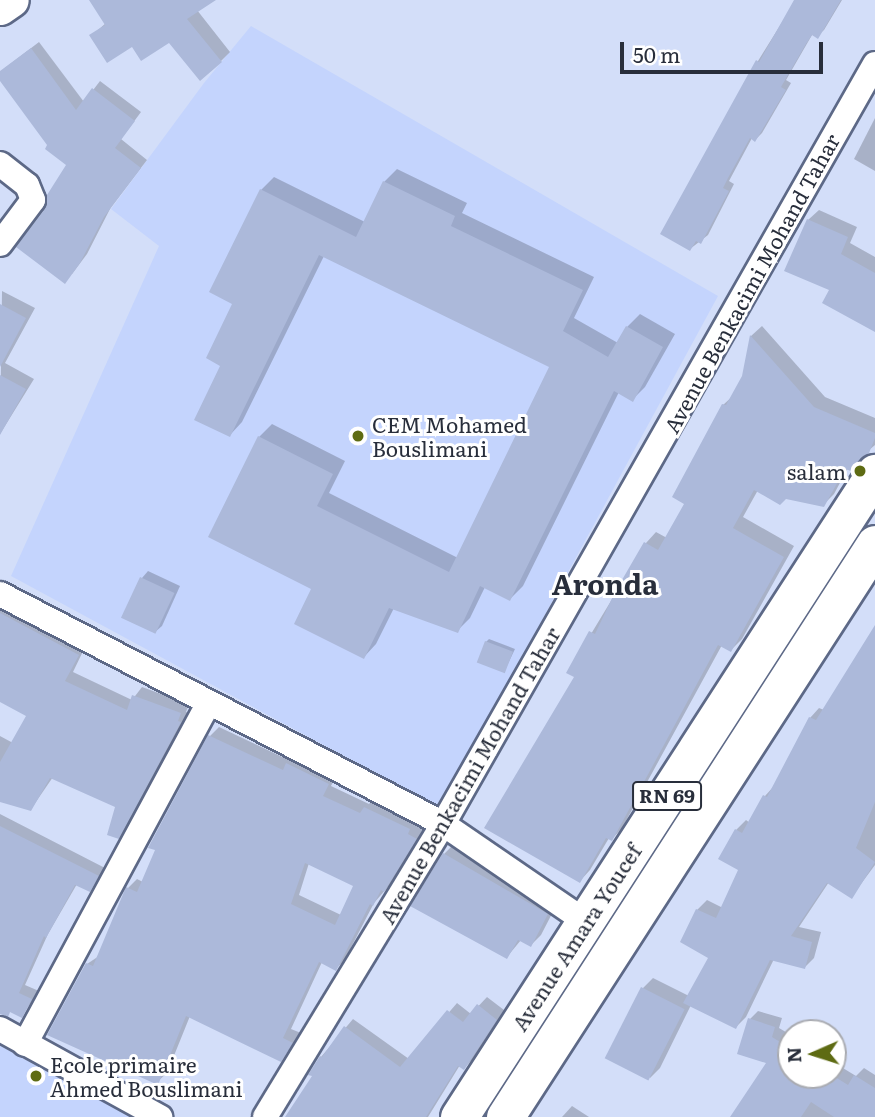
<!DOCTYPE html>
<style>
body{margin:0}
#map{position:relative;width:875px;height:1117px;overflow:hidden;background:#d3def9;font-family:Literata,serif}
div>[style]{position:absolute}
.built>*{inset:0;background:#c4d4fd}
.shadow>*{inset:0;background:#0003}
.building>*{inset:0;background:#acb9da;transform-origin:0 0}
.roads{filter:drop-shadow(2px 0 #5d6987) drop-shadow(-2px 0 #5d6987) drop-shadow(0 2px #5d6987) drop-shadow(0 -2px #5d6987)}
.street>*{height:24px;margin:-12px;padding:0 12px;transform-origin:12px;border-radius:12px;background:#fff}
.secondary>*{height:33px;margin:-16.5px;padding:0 16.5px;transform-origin:16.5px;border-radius:16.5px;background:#fff}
.primary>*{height:37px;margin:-18.5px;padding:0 18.5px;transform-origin:18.5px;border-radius:18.5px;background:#fff}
.dots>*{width:19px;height:19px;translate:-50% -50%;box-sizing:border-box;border:4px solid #fff;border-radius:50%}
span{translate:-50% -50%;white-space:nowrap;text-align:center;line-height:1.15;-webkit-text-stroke:6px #fff;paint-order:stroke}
.shield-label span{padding:2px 5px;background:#fff;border:2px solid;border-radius:5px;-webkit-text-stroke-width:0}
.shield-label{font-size:19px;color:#282e3b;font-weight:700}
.street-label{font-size:21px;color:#282e3b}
.poi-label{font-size:21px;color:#282e3b}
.left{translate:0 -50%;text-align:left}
.right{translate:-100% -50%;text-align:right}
.district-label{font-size:28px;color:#282e3b;font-weight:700}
.north{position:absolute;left:777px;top:1019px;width:70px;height:70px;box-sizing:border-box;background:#fff;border:2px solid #a9abb1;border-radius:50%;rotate:267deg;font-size:19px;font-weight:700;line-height:28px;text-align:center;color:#282e3b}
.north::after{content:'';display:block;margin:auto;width:24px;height:32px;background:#5e6b13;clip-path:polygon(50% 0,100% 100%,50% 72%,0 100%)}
.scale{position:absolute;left:620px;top:42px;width:203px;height:32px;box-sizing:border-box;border:4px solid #282e3b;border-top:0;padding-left:9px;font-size:21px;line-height:24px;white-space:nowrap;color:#282e3b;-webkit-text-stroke:5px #fff;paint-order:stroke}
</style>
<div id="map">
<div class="built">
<div style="clip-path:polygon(251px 26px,718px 296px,440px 808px,11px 576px,159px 246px,111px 209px,204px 83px)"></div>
<div style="clip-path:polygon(0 1036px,143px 1117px,0 1117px)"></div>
</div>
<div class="shadow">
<div style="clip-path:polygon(100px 0,211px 0,197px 10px,230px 52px,221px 61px,169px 40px,133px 44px,91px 36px,106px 23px)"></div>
<div style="clip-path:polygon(796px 0,842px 0,824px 30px,817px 36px,812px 35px,786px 80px,791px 83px,762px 133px,755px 140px,752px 138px,729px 181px,734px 184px,708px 235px,690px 249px,758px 61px)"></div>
<div style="clip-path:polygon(39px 42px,84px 102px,100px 81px,141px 112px,121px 139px,147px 160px,111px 207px,87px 254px,72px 274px,47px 210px,69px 164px,49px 145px,0 78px,5px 68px)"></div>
<div style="clip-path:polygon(875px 118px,875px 171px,854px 159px)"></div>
<div style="clip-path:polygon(397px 169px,467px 203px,462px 213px,594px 277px,574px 318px,618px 343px,627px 327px,640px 314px,675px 334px,645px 387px,633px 399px,619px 392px,523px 586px,510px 599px,485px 587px,470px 618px,457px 631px,394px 608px,376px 644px,364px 657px,313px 588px,259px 437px,272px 424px,345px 461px,329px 493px,458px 558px,552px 366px,324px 256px,242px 422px,230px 435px,222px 365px,261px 190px,274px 177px,365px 222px,384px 182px)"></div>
<div style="clip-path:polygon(819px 210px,857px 227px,850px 243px,875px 257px,875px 330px,831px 289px,808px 220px)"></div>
<div style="clip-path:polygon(2px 291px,35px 308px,5px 363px,34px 379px,0 434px)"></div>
<div style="clip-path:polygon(762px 326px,825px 397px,875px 418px,875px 445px,848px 468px,834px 494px,823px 505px,758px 490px,743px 517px,794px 546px,742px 639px,731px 650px,722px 645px,622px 828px,612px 839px,609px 838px,590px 870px,580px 881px,577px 677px,568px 672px,646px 543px,656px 532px,667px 538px,686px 503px,723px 405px,734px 395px,744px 376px,751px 336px)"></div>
<div style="clip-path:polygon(148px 571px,180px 586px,162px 626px,155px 632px,123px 617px,142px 578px)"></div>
<div style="clip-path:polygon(0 605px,86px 645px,73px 672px,132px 700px,142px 687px,189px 704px,186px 712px,189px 713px,127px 828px,118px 837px,117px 806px,53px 777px,31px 809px,0 800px,0 736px,13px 743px,28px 715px,0 700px)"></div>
<div style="clip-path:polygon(875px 628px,875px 865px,852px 896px,829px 882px,799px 927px,821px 932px,814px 958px,805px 967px,774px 959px,746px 1017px,736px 1027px,691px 1005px,660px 1068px,650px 1078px,643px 988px,653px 978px,689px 996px,711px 958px,697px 910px,707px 900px,723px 908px,740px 869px,736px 830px,746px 820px,750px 823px,765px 796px,774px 786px,810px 718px,819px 708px,824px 710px)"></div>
<div style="clip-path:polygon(489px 639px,515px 649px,504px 672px,486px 642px)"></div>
<div style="clip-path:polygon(evenodd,219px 727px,291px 761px,297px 755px,337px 774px,331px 786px,369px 804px,374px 798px,418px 819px,416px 824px,424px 829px,393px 881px,374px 903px,345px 959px,336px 969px,322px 962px,291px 1029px,301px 1033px,281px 1060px,190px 1016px,167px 1073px,157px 1082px,87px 964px,99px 956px,128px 888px,137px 879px,143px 882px,210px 736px,219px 727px,309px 863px,355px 885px,341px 915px,299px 895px,309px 863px)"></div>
<div style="clip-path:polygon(0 814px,105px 868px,89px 890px,77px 884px,48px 934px,25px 985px,39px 991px,22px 1015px,0 1006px)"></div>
<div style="clip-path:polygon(454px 844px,557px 904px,541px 935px,531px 945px,521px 940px,507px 957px,444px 854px)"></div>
<div style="clip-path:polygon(487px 997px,504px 1010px,472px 1060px,464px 1068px,460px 1065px,428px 1117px,287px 1117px,314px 1075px,321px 1057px,353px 1019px,409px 1059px,457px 1003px,471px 1014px)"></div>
<div style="clip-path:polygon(758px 1011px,782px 1018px,779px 1028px,791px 1035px,791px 1075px,833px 1075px,833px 1062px,856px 1076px,864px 1068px,875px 1075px,875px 1117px,733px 1117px,769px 1062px,750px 1019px)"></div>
<div style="clip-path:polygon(572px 1106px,589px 1117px,562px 1117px)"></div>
</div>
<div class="building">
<div style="clip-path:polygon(89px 0,216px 0,187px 19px,222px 62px,200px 81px,169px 43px,141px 61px,132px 47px,107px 63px,89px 35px,105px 25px)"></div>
<div style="clip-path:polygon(794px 0,841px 0,818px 39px,812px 35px,806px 44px,781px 87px,786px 90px,755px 142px,750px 138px,728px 178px,723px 188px,729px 191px,701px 244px,696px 241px,690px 251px,660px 234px,756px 60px,759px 62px)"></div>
<div style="clip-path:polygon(31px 48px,76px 110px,92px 88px,135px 121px,115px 148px,141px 168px,104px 217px,80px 263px,65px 284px,16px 247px,45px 209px,47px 195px,66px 165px,45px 149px,47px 145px,0 81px,0 71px)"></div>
<div style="clip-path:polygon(383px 181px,455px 216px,451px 226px,583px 290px,563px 331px,608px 357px,626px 326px,663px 347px,633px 402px,614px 391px,510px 601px,480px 586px,458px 633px,389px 608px,364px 659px,294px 624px,311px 589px,208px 537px,258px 436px,333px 474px,317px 506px,449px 572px,549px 367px,319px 255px,230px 437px,194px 420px,220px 366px,206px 358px,232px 304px,209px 292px,260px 189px,356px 237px)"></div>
<div style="clip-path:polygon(807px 219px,848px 237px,841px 254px,875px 273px,875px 332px,822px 303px,829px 290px,784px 271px)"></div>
<div style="clip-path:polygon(0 304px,26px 318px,0 367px)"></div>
<div style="clip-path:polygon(750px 335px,814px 407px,875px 433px,875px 438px,869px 453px,851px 471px,845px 469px,824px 507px,786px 499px,780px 505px,754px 490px,733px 528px,784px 557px,731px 652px,718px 645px,612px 841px,606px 838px,580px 883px,484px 828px,574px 677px,566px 673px,589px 631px,595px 634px,615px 592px,644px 542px,658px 550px,684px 504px,672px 497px,722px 404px,726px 405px,742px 376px)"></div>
<div style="clip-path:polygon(0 375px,26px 389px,0 435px)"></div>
<div style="left:140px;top:577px;width:38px;height:45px;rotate:25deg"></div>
<div style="clip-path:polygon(0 613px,79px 655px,65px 681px,127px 710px,132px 695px,181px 713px,178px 721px,181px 722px,119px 839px,107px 835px,115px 807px,50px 778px,31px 811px,0 802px,0 762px,26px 716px,0 702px)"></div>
<div style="clip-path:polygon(875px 625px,875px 802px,856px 848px,875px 862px,852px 899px,827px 883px,791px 936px,812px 942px,805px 969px,770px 960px,736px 1029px,683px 1003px,708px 958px,680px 942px,696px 909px,716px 918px,738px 870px,718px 859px,735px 829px,742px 833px,763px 795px,767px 797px,809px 717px,816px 720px)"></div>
<div style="left:485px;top:641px;width:30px;height:23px;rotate:21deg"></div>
<div style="clip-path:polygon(evenodd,208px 735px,283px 770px,286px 763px,329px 784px,323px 796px,360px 813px,364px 807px,410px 829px,408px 834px,417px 839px,384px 892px,381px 890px,373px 906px,370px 904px,336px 971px,319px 962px,283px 1038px,293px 1043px,281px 1062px,186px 1016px,158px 1085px,47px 1035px,86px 963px,93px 966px,126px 887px,137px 892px,155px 850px,148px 848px,208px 735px,305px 863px,353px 886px,335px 925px,291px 904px,305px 863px)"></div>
<div style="clip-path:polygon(0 826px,99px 876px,90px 892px,75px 885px,46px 938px,44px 936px,19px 993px,32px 999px,22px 1018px,10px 1012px,8px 1017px,0 1014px)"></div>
<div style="clip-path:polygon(443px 853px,548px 914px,531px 947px,518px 940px,507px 959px,410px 906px)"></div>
<div style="left:641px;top:987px;width:49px;height:80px;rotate:27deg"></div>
<div style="clip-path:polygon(477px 1004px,497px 1020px,464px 1070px,458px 1066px,426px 1117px,285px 1117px,312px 1076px,308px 1075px,320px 1056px,322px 1057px,344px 1026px,400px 1067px,447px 1010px,463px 1022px)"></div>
<div style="clip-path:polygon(748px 1018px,775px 1027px,772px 1037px,780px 1042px,791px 1027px,791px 1075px,832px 1075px,848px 1085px,854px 1075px,875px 1088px,875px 1117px,834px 1117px,811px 1102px,801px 1117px,730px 1117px,766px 1063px,737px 1054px)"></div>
</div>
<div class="roads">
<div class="street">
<div style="left:0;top:164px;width:34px;rotate:38deg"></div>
<div style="left:27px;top:185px;width:16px;rotate:68deg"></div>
<div style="left:33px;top:200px;width:55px;rotate:126.9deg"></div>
<div style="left:0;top:594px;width:499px;rotate:27.4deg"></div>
<div style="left:443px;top:824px;width:173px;rotate:34.4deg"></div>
<div style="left:0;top:1029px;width:183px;rotate:28.8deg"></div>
<div style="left:25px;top:1044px;width:386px;rotate:-61.7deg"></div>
<div style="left:265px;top:1117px;width:343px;rotate:-58.7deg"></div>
<div style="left:443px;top:824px;width:874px;rotate:-60.39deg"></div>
</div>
<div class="secondary">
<div style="left:0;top:8px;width:14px;rotate:-34deg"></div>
</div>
<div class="primary">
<div style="left:459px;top:1117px;width:767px;rotate:-57.14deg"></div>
<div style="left:505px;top:1117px;width:682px;rotate:-57.15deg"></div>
</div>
</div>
<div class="dots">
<div style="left:358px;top:436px;background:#5e6b13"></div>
<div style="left:860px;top:471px;background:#5e6b13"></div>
<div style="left:36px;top:1076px;background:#5e6b13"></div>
</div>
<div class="shield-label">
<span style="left:667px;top:796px">RN 69</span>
</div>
<div class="street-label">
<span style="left:751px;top:283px;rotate:-61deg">Avenue Benkacimi Mohand Tahar</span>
<span style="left:469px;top:775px;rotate:-60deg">Avenue Benkacimi Mohand Tahar</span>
<span style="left:576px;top:937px;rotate:-57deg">Avenue Amara Youcef</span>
</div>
<div class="poi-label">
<span class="left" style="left:372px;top:436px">CEM Mohamed<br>Bouslimani</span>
<span class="right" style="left:846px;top:471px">salam</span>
<span class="left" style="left:50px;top:1076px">Ecole primaire<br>Ahmed Bouslimani</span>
</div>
<div class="district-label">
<span style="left:605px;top:583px">Aronda</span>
</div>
<div class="north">N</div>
<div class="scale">50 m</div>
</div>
